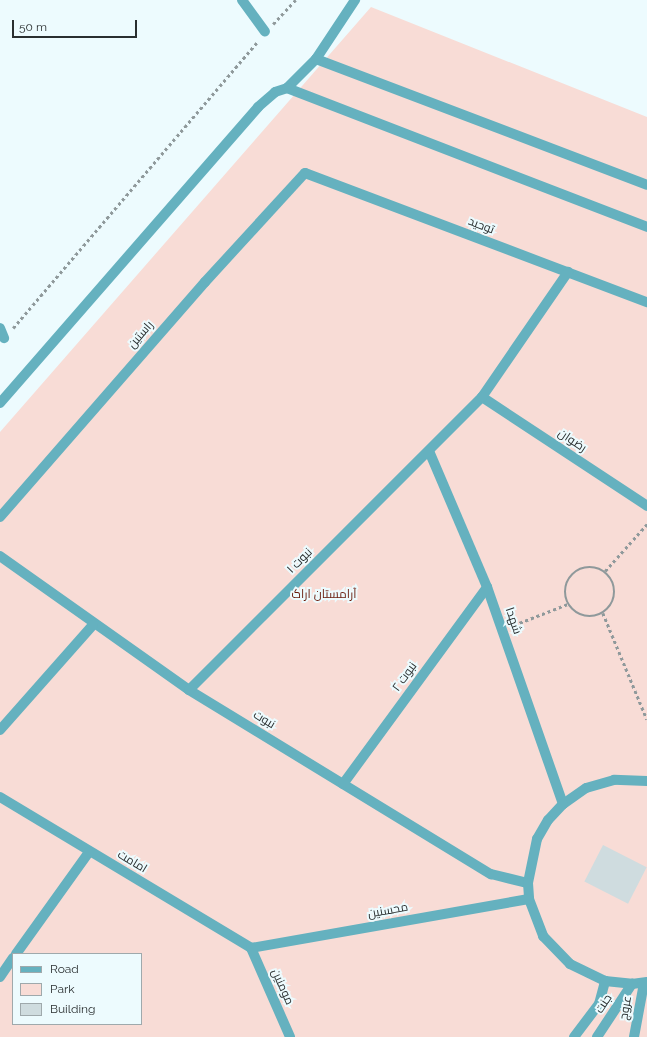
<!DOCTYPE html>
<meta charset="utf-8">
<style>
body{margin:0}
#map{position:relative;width:647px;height:1037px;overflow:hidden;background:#edfbfe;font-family:Raleway,Cairo,sans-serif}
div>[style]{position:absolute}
.green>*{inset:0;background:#f8dcd6}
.building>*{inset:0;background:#cfdcdf;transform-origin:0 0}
.path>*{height:2.5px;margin-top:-1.25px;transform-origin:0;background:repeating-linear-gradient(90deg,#8f999b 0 3px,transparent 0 6px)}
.path>.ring{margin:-1.25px;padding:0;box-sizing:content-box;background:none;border:2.5px solid #8f999b;border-radius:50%}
.minor>*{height:10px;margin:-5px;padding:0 5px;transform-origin:5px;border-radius:5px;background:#65b1bf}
span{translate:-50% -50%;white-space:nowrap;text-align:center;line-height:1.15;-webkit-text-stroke:4px #edfbfe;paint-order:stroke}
.street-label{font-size:12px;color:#2a2f30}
.park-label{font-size:12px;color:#68190a}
.legend{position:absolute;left:12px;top:953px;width:130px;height:72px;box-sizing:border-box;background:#edfbfe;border:1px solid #9fa9ac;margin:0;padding:5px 7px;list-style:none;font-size:12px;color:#2a2f30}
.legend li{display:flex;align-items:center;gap:8px;height:20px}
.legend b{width:20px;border:1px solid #9fa9ac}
.scale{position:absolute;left:12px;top:20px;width:125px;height:18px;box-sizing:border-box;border:2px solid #2a2f30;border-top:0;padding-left:5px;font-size:12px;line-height:14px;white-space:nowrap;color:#2a2f30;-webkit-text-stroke:3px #edfbfe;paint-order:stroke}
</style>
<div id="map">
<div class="green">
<div style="clip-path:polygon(evenodd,371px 7px,647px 117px,647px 1037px,0 1037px,0 432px,371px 7px,13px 954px,141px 954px,141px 1024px,13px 1024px,13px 954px)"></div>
</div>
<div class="building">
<div style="left:603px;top:845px;width:49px;height:41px;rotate:27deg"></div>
</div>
<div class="path">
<div style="left:273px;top:24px;width:33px;rotate:-47deg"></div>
<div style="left:13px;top:328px;width:376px;rotate:-49.5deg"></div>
<div class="ring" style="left:565px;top:567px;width:47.5px;height:47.5px"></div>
<div style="left:605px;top:571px;width:63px;rotate:-48.2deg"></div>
<div style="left:603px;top:613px;width:115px;rotate:67.5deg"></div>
<div style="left:514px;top:625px;width:58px;rotate:-21.3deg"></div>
</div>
<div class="minor">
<div style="left:242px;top:0;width:39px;rotate:54deg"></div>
<div style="left:316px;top:59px;width:354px;rotate:20.8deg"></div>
<div style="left:287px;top:88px;width:41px;rotate:-45deg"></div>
<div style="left:316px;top:59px;width:71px;rotate:-56.5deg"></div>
<div style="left:0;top:328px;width:11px;rotate:68deg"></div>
<div style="left:482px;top:397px;width:198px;rotate:33.4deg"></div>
<div style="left:0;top:403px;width:393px;rotate:-48.9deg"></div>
<div style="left:258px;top:107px;width:23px;rotate:-41deg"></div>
<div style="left:275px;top:92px;width:13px;rotate:-18deg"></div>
<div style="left:287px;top:88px;width:386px;rotate:21.1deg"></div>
<div style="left:429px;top:451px;width:148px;rotate:66.9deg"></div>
<div style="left:487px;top:587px;width:230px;rotate:70.7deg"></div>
<div style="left:0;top:517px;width:312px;rotate:-48.9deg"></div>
<div style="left:205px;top:282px;width:148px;rotate:-47.5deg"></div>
<div style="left:305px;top:173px;width:366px;rotate:20.7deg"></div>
<div style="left:0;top:556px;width:232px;rotate:35.3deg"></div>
<div style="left:189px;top:690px;width:354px;rotate:31.4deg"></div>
<div style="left:491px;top:874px;width:38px;rotate:14deg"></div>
<div style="left:189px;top:690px;width:414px;rotate:-45deg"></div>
<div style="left:482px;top:397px;width:152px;rotate:-55.5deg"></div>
<div style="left:0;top:730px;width:140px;rotate:-48.5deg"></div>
<div style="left:647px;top:781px;width:33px;rotate:-178deg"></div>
<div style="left:614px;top:780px;width:29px;rotate:164deg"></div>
<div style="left:586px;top:788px;width:28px;rotate:145deg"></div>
<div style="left:563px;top:804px;width:22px;rotate:133deg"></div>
<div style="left:548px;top:820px;width:22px;rotate:120deg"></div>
<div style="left:537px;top:839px;width:45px;rotate:101.6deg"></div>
<div style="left:528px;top:883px;width:16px;rotate:86deg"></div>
<div style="left:529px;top:899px;width:40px;rotate:69deg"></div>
<div style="left:543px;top:936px;width:39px;rotate:46deg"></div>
<div style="left:570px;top:964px;width:39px;rotate:26deg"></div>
<div style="left:605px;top:981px;width:27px;rotate:6deg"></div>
<div style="left:632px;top:984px;width:15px;rotate:-8deg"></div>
<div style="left:343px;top:784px;width:244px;rotate:-53.8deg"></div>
<div style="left:0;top:797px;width:293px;rotate:31deg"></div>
<div style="left:251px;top:948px;width:282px;rotate:-10deg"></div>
<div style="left:251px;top:948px;width:97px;rotate:66.3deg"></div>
<div style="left:16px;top:954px;width:125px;rotate:-54.4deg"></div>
<div style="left:0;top:977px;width:23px;rotate:-56deg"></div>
<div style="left:574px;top:1037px;width:41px;rotate:-52.9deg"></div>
<div style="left:599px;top:1004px;width:24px;rotate:-75deg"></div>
<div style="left:597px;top:1037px;width:64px;rotate:-56.6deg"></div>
<div style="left:634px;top:1037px;width:55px;rotate:-79.5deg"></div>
</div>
<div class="street-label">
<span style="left:481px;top:226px;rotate:21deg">توحید</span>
<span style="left:141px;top:335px;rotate:-49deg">راستین</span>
<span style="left:572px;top:441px;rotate:34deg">رضوان</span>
<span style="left:300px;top:561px;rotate:-45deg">نبوت ۱</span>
<span style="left:513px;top:621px;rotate:71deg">شهدا</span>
<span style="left:405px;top:677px;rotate:-54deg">نبوت ۲</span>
<span style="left:264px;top:720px;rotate:31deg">نبوت</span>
<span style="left:132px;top:862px;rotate:31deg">امامت</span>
<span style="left:388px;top:911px;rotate:-10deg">محسنین</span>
<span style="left:282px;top:987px;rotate:66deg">مومنین</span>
<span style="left:604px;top:1004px;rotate:-57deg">جنت</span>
<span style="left:626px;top:1008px;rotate:-80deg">عروج</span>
</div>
<div class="park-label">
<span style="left:324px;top:595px">آرامستان اراک</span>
</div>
<ul class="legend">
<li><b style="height:5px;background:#65b1bf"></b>Road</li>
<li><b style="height:11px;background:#f8dcd6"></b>Park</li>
<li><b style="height:11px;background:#cfdcdf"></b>Building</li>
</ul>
<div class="scale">50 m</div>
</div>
